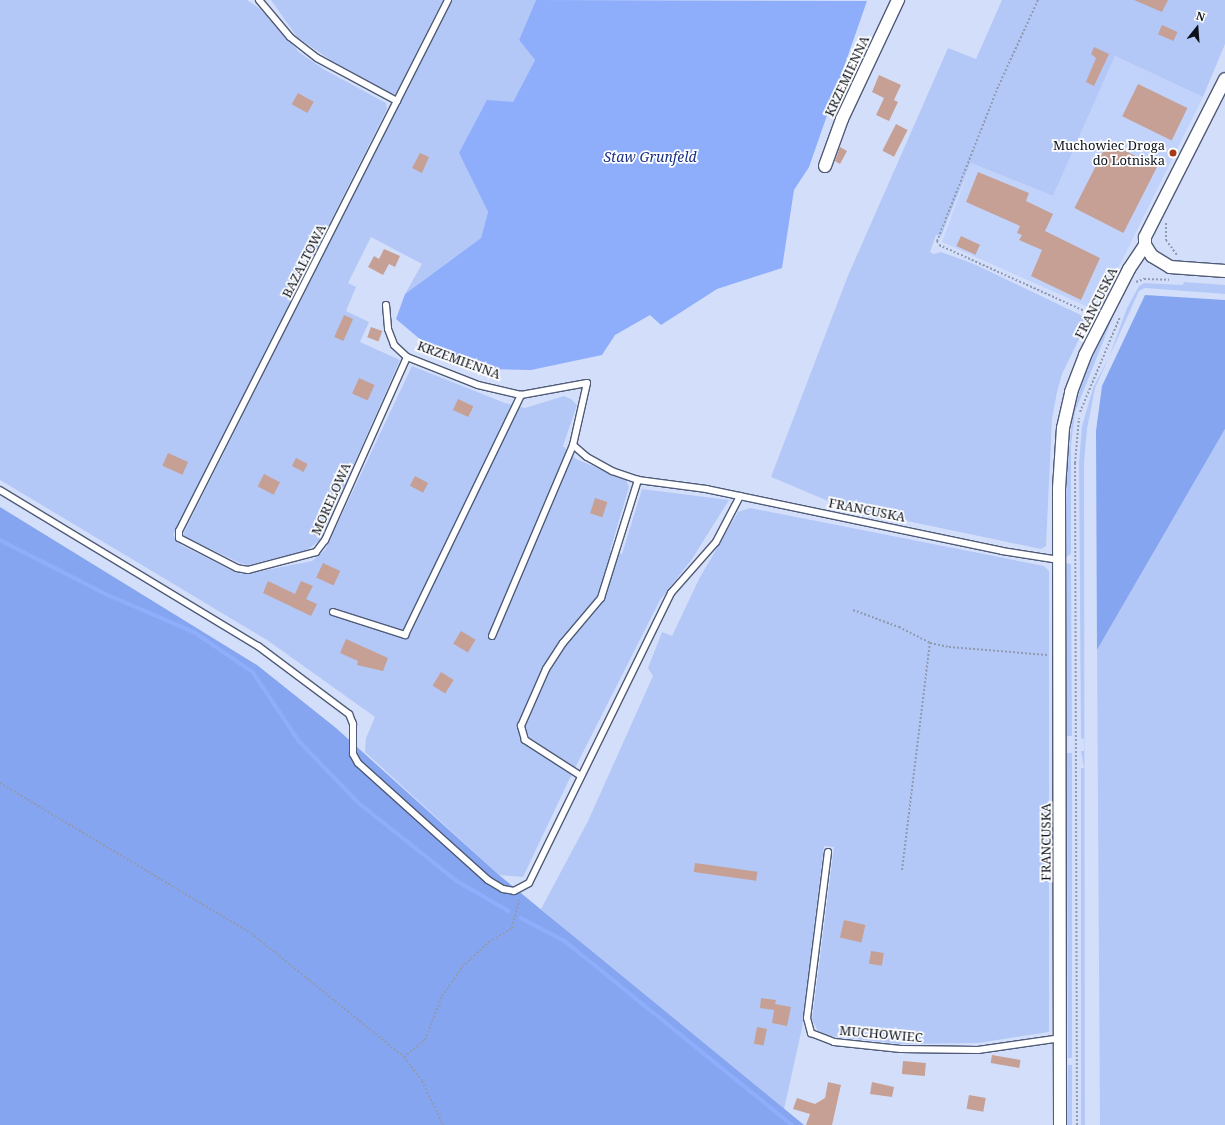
<!DOCTYPE html>
<style>
body{margin:0}
#map{position:relative;width:1225px;height:1125px;overflow:hidden;background:#d3dffa;font-family:"Noto Serif",serif}
div>[style]{position:absolute}
.built>*{inset:0;background:#c2d3fb}
.green>*{inset:0;background:#b4c8f7}
.forest>*{inset:0;background:#86a5f1}
.water>*{inset:0;background:#8eadfb}
.stream>*{height:3.5px;margin:-1.75px;padding:0 1.75px;transform-origin:1.75px;border-radius:1.75px;background:#8eadfb}
.building>*{inset:0;background:#c6a094;transform-origin:0 0}
.path>*{height:2px;margin-top:-1px;transform-origin:0;background:repeating-linear-gradient(90deg,#909ab0 0 2px,transparent 0 4px)}
.roads{filter:drop-shadow(1px 0 #4f5b77) drop-shadow(-1px 0 #4f5b77) drop-shadow(0 1px #4f5b77) drop-shadow(0 -1px #4f5b77)}
.lane>*{height:6px;margin:-3px;padding:0 3px;transform-origin:3px;border-radius:3px;background:#fff}
.street>*{height:12px;margin:-6px;padding:0 6px;transform-origin:6px;border-radius:6px;background:#fff}
.dots>*{width:11px;height:11px;translate:-50% -50%;box-sizing:border-box;border:2px solid #fff;border-radius:50%}
span{translate:-50% -50%;white-space:nowrap;text-align:center;line-height:1.15;-webkit-text-stroke:3.5px #fff;paint-order:stroke}
.street-label{font-size:13px;color:#0c111c}
.poi-label{font-size:13px;color:#0c111c}
.right{translate:-100% -50%;text-align:right}
.water-label{font-size:14px;color:#182f85;font-style:italic}
.north{position:absolute;left:1177px;top:8px;width:40px;height:40px;-webkit-text-stroke:3px #fff;paint-order:stroke;rotate:17deg;font-size:11px;font-weight:700;line-height:16px;text-align:center;color:#0c111c}
.north::after{content:'';display:block;margin:auto;width:14px;height:18px;background:#0c111c;clip-path:polygon(50% 0,100% 100%,50% 72%,0 100%)}
</style>
<div id="map">
<div class="built">
<div style="clip-path:polygon(1115px 56px,1203px 97px,1097px 311px,942px 242px,971px 163px,1053px 196px)"></div>
</div>
<div class="green">
<div style="clip-path:polygon(0 0,247px 0,259px 8px,300px 53px,325px 70px,386px 103px,387px 109px,173px 535px,181px 545px,237px 573px,247px 574px,312px 561px,325px 550px,412px 366px,505px 403px,525px 408px,564px 396px,571px 399px,577px 405px,563px 446px,576px 459px,626px 480px,629px 487px,610px 551px,622px 554px,642px 489px,729px 500px,692px 559px,660px 600px,569px 780px,523px 877px,499px 875px,365px 752px,366px 738px,375px 717px,267px 640px,0 480px)"></div>
<div style="clip-path:polygon(271px 0,443px 0,395px 95px,332px 61px,297px 37px)"></div>
<div style="clip-path:polygon(452px 0,536px 0,519px 40px,535px 60px,513px 102px,459px 153px,488px 212px,481px 238px,405px 294px,422px 264px,371px 237px,348px 283px,356px 287px,346px 311px,369px 322px,360px 342px,400px 360px,321px 539px,306px 551px,248px 565px,242px 564px,185px 537px,183px 534px)"></div>
<div style="clip-path:polygon(1002px 0,1225px 0,1225px 44px,1203px 97px,1115px 56px,1053px 196px,971px 163px,941px 236px,936px 235px,930px 252px,934px 254px,941px 252px,974px 264px,1089px 319px,1062px 374px,1057px 392px,1052px 419px,1046px 546px,1041px 549px,845px 508px,771px 477px,847px 278px,948px 48px,976px 59px)"></div>
<div style="clip-path:polygon(1184px 282px,1225px 285px,1225px 294px,1145px 288px,1139px 291px,1095px 388px,1087px 429px,1084px 463px,1085px 1125px,1081px 1125px,1081px 768px,1084px 768px,1081px 751px,1084px 751px,1084px 739px,1081px 738px,1079px 463px,1082px 426px,1093px 388px,1109px 357px,1127px 308px,1139px 286px,1144px 283px,1183px 285px)"></div>
<div style="clip-path:polygon(1116px 309px,1075px 412px,1071px 445px,1071px 554px,1066px 557px,1066px 474px,1073px 412px,1086px 370px)"></div>
<div style="clip-path:polygon(1225px 429px,1225px 1125px,1100px 1125px,1097px 650px)"></div>
<div style="clip-path:polygon(750px 508px,1044px 566px,1049px 571px,1049px 1032px,978px 1043px,900px 1044px,830px 1036px,818px 1031px,812px 1020px,834px 847px,824px 846px,802px 1028px,784px 1109px,720px 1060px,541px 909px,588px 821px,653px 676px,648px 668px,662px 632px,672px 636px,699px 579px,738px 512px)"></div>
<div style="clip-path:polygon(1066px 563px,1071px 564px,1072px 736px,1066px 736px)"></div>
<div style="clip-path:polygon(1067px 753px,1072px 753px,1072px 1058px,1068px 1058px)"></div>
<div style="clip-path:polygon(1068px 1065px,1072px 1065px,1072px 1125px,1067px 1125px)"></div>
</div>
<div class="forest">
<div style="clip-path:polygon(1145px 295px,1225px 300px,1225px 429px,1097px 650px,1096px 431px,1102px 386px)"></div>
<div style="clip-path:polygon(0 507px,257px 665px,336px 728px,499px 875px,804px 1125px,0 1125px)"></div>
</div>
<div class="water">
<div style="clip-path:polygon(536px 0,867px 1px,809px 167px,794px 190px,782px 268px,717px 289px,661px 325px,650px 315px,615px 335px,602px 355px,531px 370px,485px 369px,434px 351px,396px 319px,405px 294px,481px 238px,488px 212px,459px 153px,487px 100px,513px 102px,535px 60px,519px 40px)"></div>
</div>
<div class="stream">
<div style="left:0;top:540px;width:121px;rotate:27deg"></div>
<div style="left:108px;top:595px;width:94px;rotate:23.3deg"></div>
<div style="left:194px;top:632px;width:71px;rotate:34.1deg"></div>
<div style="left:253px;top:672px;width:83px;rotate:56.3deg"></div>
<div style="left:299px;top:741px;width:86px;rotate:45.9deg"></div>
<div style="left:359px;top:803px;width:125px;rotate:38.5deg"></div>
<div style="left:457px;top:881px;width:60px;rotate:30deg"></div>
<div style="left:521px;top:918px;width:50px;rotate:27.6deg"></div>
<div style="left:565px;top:941px;width:292px;rotate:39deg"></div>
</div>
<div class="building">
<div style="clip-path:polygon(1134px 0,1168px 0,1162px 12px)"></div>
<div style="left:1162px;top:25px;width:17px;height:10px;rotate:24deg"></div>
<div style="clip-path:polygon(1094px 47px,1109px 54px,1094px 86px,1086px 82px,1096px 58px,1091px 54px)"></div>
<div style="clip-path:polygon(879px 75px,901px 85px,894px 100px,898px 102px,889px 121px,876px 115px,884px 98px,872px 92px)"></div>
<div style="left:1138px;top:84px;width:55px;height:36px;rotate:26deg"></div>
<div style="left:298px;top:93px;width:18px;height:13px;rotate:29deg"></div>
<div style="left:896px;top:124px;width:13px;height:30px;rotate:27deg"></div>
<div style="left:1108px;top:142px;width:55px;height:74px;rotate:27deg"></div>
<div style="clip-path:polygon(840px 147px,847px 151px,840px 164px,835px 161px)"></div>
<div style="clip-path:polygon(420px 153px,429px 157px,422px 173px,412px 168px)"></div>
<div style="clip-path:polygon(978px 172px,1029px 193px,1026px 201px,1053px 214px,1045px 231px,1100px 258px,1081px 300px,1031px 276px,1042px 250px,1019px 240px,1022px 235px,1017px 233px,1020px 226px,966px 202px)"></div>
<div style="left:961px;top:236px;width:21px;height:11px;rotate:25deg"></div>
<div style="clip-path:polygon(384px 249px,400px 256px,395px 267px,389px 264px,383px 275px,368px 267px,374px 256px,379px 259px)"></div>
<div style="left:344px;top:315px;width:10px;height:24px;rotate:24deg"></div>
<div style="left:371px;top:327px;width:12px;height:11px;rotate:20deg"></div>
<div style="left:359px;top:378px;width:17px;height:17px;rotate:24deg"></div>
<div style="left:458px;top:399px;width:17px;height:12px;rotate:25deg"></div>
<div style="left:168px;top:453px;width:22px;height:14px;rotate:24deg"></div>
<div style="left:296px;top:458px;width:13px;height:9px;rotate:27deg"></div>
<div style="left:264px;top:474px;width:18px;height:14px;rotate:27deg"></div>
<div style="left:415px;top:476px;width:15px;height:11px;rotate:28deg"></div>
<div style="left:595px;top:498px;width:13px;height:16px;rotate:18deg"></div>
<div style="left:323px;top:563px;width:19px;height:16px;rotate:25deg"></div>
<div style="clip-path:polygon(268px 581px,295px 594px,301px 581px,313px 586px,306px 599px,317px 604px,311px 616px,263px 593px)"></div>
<div style="left:461px;top:631px;width:17px;height:15px;rotate:31deg"></div>
<div style="clip-path:polygon(346px 639px,388px 658px,383px 671px,357px 665px,358px 661px,340px 653px)"></div>
<div style="left:441px;top:672px;width:15px;height:16px;rotate:32deg"></div>
<div style="left:695px;top:863px;width:63px;height:9px;rotate:8deg"></div>
<div style="left:844px;top:920px;width:22px;height:18px;rotate:13deg"></div>
<div style="left:871px;top:951px;width:13px;height:13px;rotate:9deg"></div>
<div style="clip-path:polygon(761px 998px,776px 1000px,775px 1004px,791px 1007px,787px 1026px,772px 1023px,774px 1010px,760px 1008px)"></div>
<div style="left:757px;top:1027px;width:10px;height:17px;rotate:11deg"></div>
<div style="left:992px;top:1055px;width:29px;height:8px;rotate:10deg"></div>
<div style="left:903px;top:1061px;width:23px;height:13px;rotate:5deg"></div>
<div style="clip-path:polygon(828px 1082px,841px 1085px,832px 1125px,806px 1125px,810px 1114px,793px 1109px,797px 1098px,815px 1104px,825px 1098px)"></div>
<div style="clip-path:polygon(872px 1082px,894px 1087px,892px 1097px,870px 1094px)"></div>
<div style="left:969px;top:1095px;width:17px;height:14px;rotate:10deg"></div>
</div>
<div class="path">
<div style="left:1038px;top:0;width:96px;rotate:114.7deg"></div>
<div style="left:998px;top:87px;width:166px;rotate:111.6deg"></div>
<div style="left:937px;top:241px;width:4px;rotate:63deg"></div>
<div style="left:939px;top:245px;width:169px;rotate:24.4deg"></div>
<div style="left:1166px;top:223px;width:17px;rotate:90deg"></div>
<div style="left:1166px;top:240px;width:19px;rotate:54deg"></div>
<div style="left:1136px;top:282px;width:9px;rotate:-21deg"></div>
<div style="left:1144px;top:279px;width:25px;rotate:2deg"></div>
<div style="left:1080px;top:412px;width:103px;rotate:-67.2deg"></div>
<div style="left:853px;top:610px;width:49px;rotate:20.3deg"></div>
<div style="left:899px;top:627px;width:35px;rotate:27deg"></div>
<div style="left:930px;top:643px;width:19px;rotate:12deg"></div>
<div style="left:949px;top:647px;width:99px;rotate:4.6deg"></div>
<div style="left:0;top:783px;width:292px;rotate:30.9deg"></div>
<div style="left:251px;top:933px;width:197px;rotate:39deg"></div>
<div style="left:404px;top:1057px;width:30px;rotate:53deg"></div>
<div style="left:422px;top:1081px;width:49px;rotate:64.5deg"></div>
<div style="left:902px;top:870px;width:229px;rotate:-83deg"></div>
<div style="left:404px;top:1057px;width:27px;rotate:-39deg"></div>
<div style="left:425px;top:1040px;width:47px;rotate:-68.9deg"></div>
<div style="left:442px;top:996px;width:35px;rotate:-55deg"></div>
<div style="left:462px;top:967px;width:37px;rotate:-43deg"></div>
<div style="left:489px;top:942px;width:27px;rotate:-31deg"></div>
<div style="left:512px;top:928px;width:29px;rotate:-76deg"></div>
<div style="left:1077px;top:1125px;width:662px;rotate:-90.17deg"></div>
<div style="left:1075px;top:463px;width:45px;rotate:-84.9deg"></div>
</div>
<div class="roads">
<div class="lane">
<div style="left:259px;top:0;width:48px;rotate:50deg"></div>
<div style="left:290px;top:37px;width:34px;rotate:38deg"></div>
<div style="left:317px;top:58px;width:91px;rotate:28.3deg"></div>
<div style="left:386px;top:305px;width:24px;rotate:85deg"></div>
<div style="left:388px;top:329px;width:17px;rotate:69deg"></div>
<div style="left:394px;top:345px;width:18px;rotate:43deg"></div>
<div style="left:407px;top:357px;width:76px;rotate:21.5deg"></div>
<div style="left:478px;top:385px;width:44px;rotate:13.1deg"></div>
<div style="left:521px;top:395px;width:67px;rotate:-10.3deg"></div>
<div style="left:587px;top:383px;width:64px;rotate:102.7deg"></div>
<div style="left:573px;top:445px;width:18px;rotate:41deg"></div>
<div style="left:587px;top:457px;width:29px;rotate:29deg"></div>
<div style="left:612px;top:471px;width:28px;rotate:19deg"></div>
<div style="left:638px;top:480px;width:69px;rotate:7.5deg"></div>
<div style="left:706px;top:489px;width:302px;rotate:11.8deg"></div>
<div style="left:1002px;top:551px;width:58px;rotate:9deg"></div>
<div style="left:407px;top:357px;width:201px;rotate:114.1deg"></div>
<div style="left:325px;top:540px;width:15px;rotate:127deg"></div>
<div style="left:316px;top:552px;width:70px;rotate:165.2deg"></div>
<div style="left:248px;top:570px;width:11px;rotate:-170deg"></div>
<div style="left:237px;top:568px;width:65px;rotate:-152.7deg"></div>
<div style="left:179px;top:538px;width:7px;rotate:-90deg"></div>
<div style="left:179px;top:531px;width:595px;rotate:-63.13deg"></div>
<div style="left:0;top:490px;width:301px;rotate:31.2deg"></div>
<div style="left:258px;top:646px;width:114px;rotate:36.8deg"></div>
<div style="left:349px;top:714px;width:11px;rotate:68deg"></div>
<div style="left:353px;top:724px;width:30px;rotate:90deg"></div>
<div style="left:353px;top:754px;width:10px;rotate:61deg"></div>
<div style="left:358px;top:763px;width:175px;rotate:42deg"></div>
<div style="left:488px;top:880px;width:17px;rotate:31deg"></div>
<div style="left:503px;top:889px;width:11px;rotate:10deg"></div>
<div style="left:514px;top:891px;width:17px;rotate:-28deg"></div>
<div style="left:529px;top:883px;width:323px;rotate:-63.9deg"></div>
<div style="left:671px;top:593px;width:68px;rotate:-48.6deg"></div>
<div style="left:716px;top:542px;width:52px;rotate:-62.4deg"></div>
<div style="left:333px;top:612px;width:76px;rotate:17.7deg"></div>
<div style="left:405px;top:635px;width:267px;rotate:-64.2deg"></div>
<div style="left:492px;top:636px;width:207px;rotate:-67deg"></div>
<div style="left:581px;top:776px;width:67px;rotate:-147.3deg"></div>
<div style="left:525px;top:740px;width:15px;rotate:-106deg"></div>
<div style="left:521px;top:726px;width:62px;rotate:-66.3deg"></div>
<div style="left:546px;top:669px;width:31px;rotate:-57deg"></div>
<div style="left:563px;top:643px;width:59px;rotate:-49.8deg"></div>
<div style="left:601px;top:598px;width:124px;rotate:-72.6deg"></div>
<div style="left:828px;top:852px;width:167px;rotate:97.2deg"></div>
<div style="left:807px;top:1018px;width:16px;rotate:75deg"></div>
<div style="left:811px;top:1033px;width:25px;rotate:21deg"></div>
<div style="left:834px;top:1042px;width:67px;rotate:6deg"></div>
<div style="left:901px;top:1049px;width:77px;rotate:0.7deg"></div>
<div style="left:978px;top:1050px;width:84px;rotate:-8.2deg"></div>
</div>
<div class="street">
<div style="left:825px;top:166px;width:50px;rotate:-70.1deg"></div>
<div style="left:842px;top:119px;width:132px;rotate:-64.8deg"></div>
<div style="left:1145px;top:245px;width:13px;rotate:58deg"></div>
<div style="left:1152px;top:256px;width:21px;rotate:31deg"></div>
<div style="left:1170px;top:267px;width:55px;rotate:4.2deg"></div>
<div style="left:1060px;top:1125px;width:637px;rotate:-90.09deg"></div>
<div style="left:1059px;top:488px;width:60px;rotate:-86.2deg"></div>
<div style="left:1063px;top:428px;width:37px;rotate:-77deg"></div>
<div style="left:1071px;top:392px;width:40px;rotate:-69deg"></div>
<div style="left:1085px;top:355px;width:97px;rotate:-62.9deg"></div>
<div style="left:1129px;top:269px;width:29px;rotate:-56deg"></div>
<div style="left:1145px;top:245px;width:8px;rotate:-90deg"></div>
<div style="left:1145px;top:237px;width:177px;rotate:-63.1deg"></div>
</div>
</div>
<div class="dots">
<div style="left:1173px;top:153px;background:#a23b16"></div>
</div>
<div class="street-label">
<span style="left:847px;top:76px;rotate:-65deg">KRZEMIENNA</span>
<span style="left:304px;top:261px;rotate:-63deg">BAZALTOWA</span>
<span style="left:1096px;top:303px;rotate:-63deg">FRANCUSKA</span>
<span style="left:459px;top:360px;rotate:20deg">KRZEMIENNA</span>
<span style="left:331px;top:499px;rotate:-66deg">MORELOWA</span>
<span style="left:867px;top:510px;rotate:11deg">FRANCUSKA</span>
<span style="left:1046px;top:842px;rotate:-90deg">FRANCUSKA</span>
<span style="left:881px;top:1034px;rotate:5deg">MUCHOWIEC</span>
</div>
<div class="poi-label">
<span class="right" style="left:1165px;top:153px">Muchowiec Droga<br>do Lotniska</span>
</div>
<div class="water-label">
<span style="left:650px;top:157px">Staw Grunfeld</span>
</div>
<div class="north">N</div>
</div>
